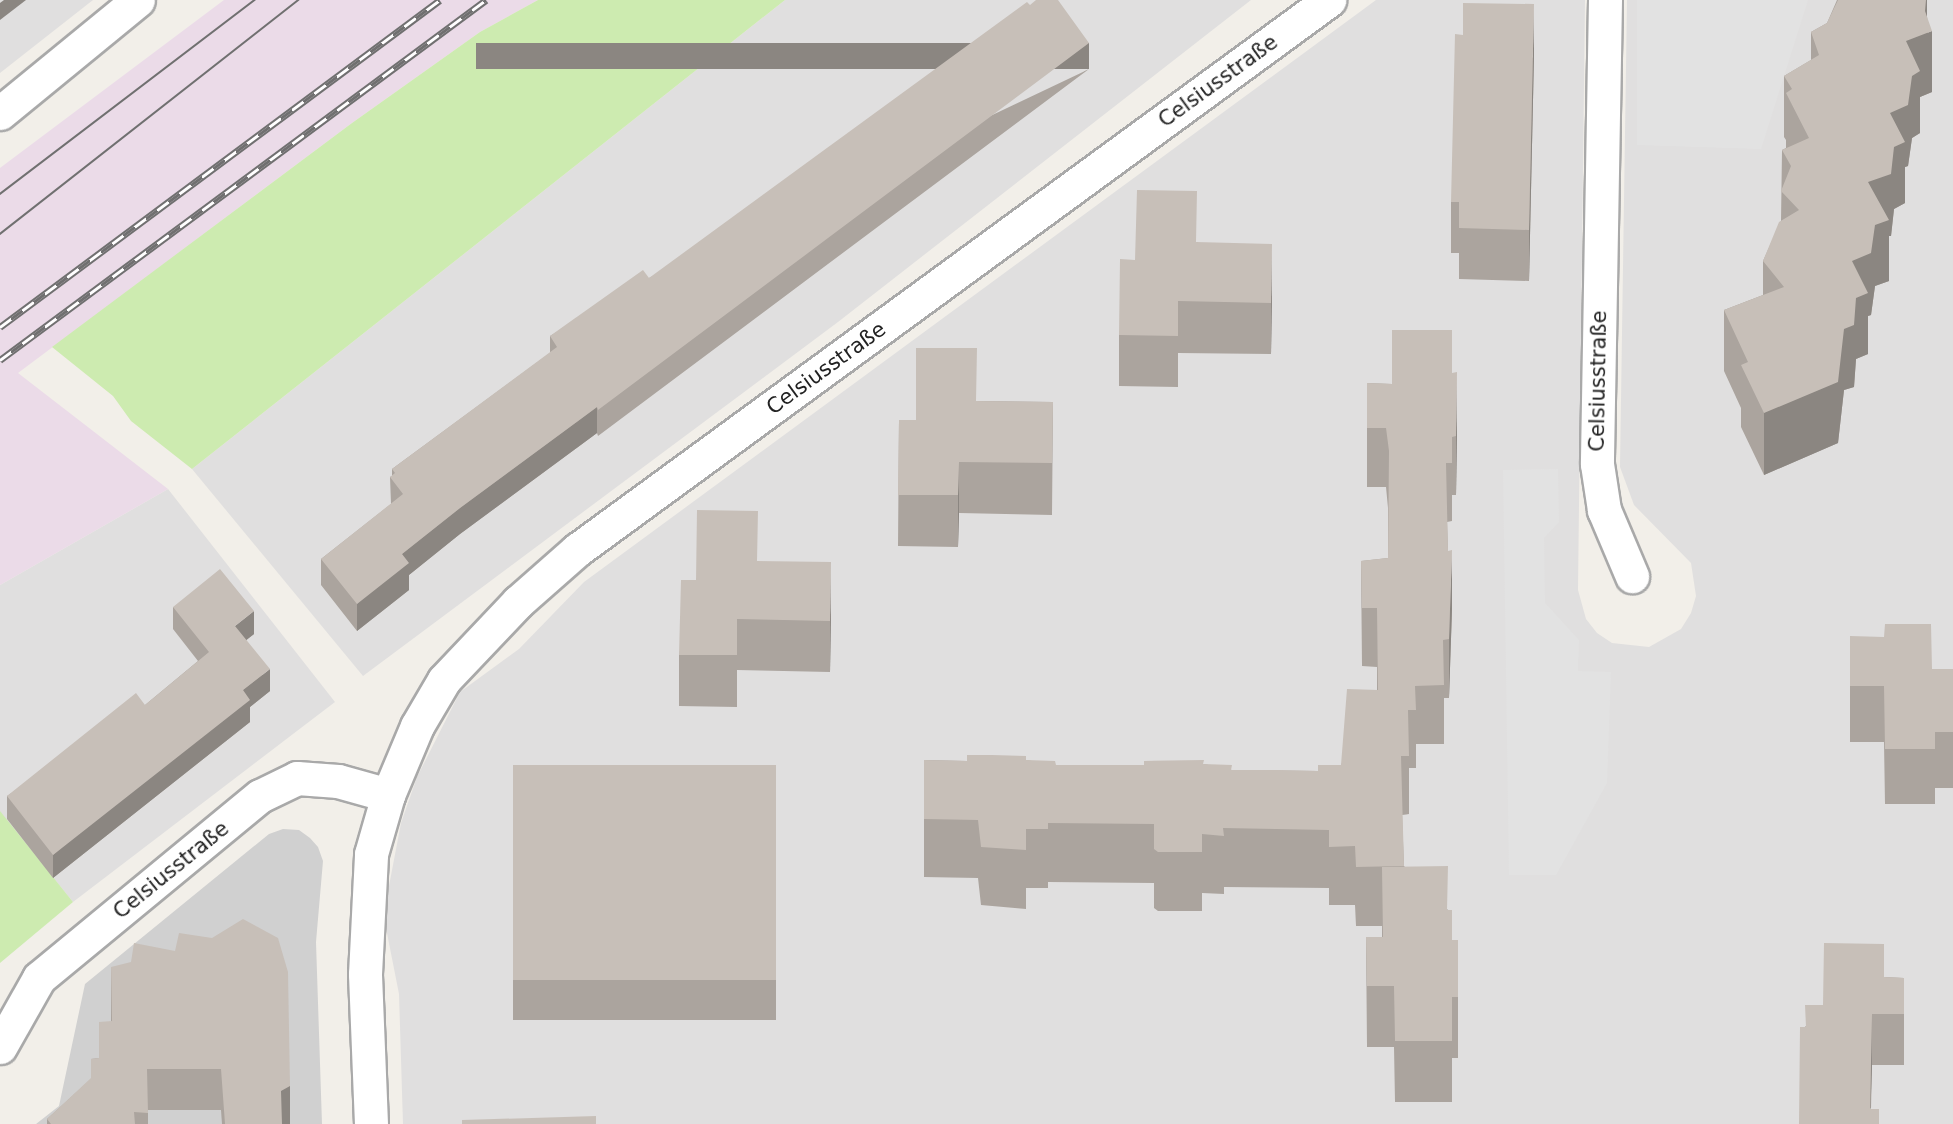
<!DOCTYPE html>
<meta charset="utf-8">
<style>
body{margin:0}
#map{position:relative;width:1953px;height:1124px;overflow:hidden;background:#f2efe9;font-family:"DejaVu Sans",sans-serif}
div>[style]{position:absolute}
.residential>*{inset:0;background:#e0dfdf}
.industrial>*{inset:0;background:#ebdbe8}
.religious>*{inset:0;background:#d0d0d0}
.grass>*{inset:0;background:#cdebb0}
.parking>*{inset:0;background:#e2e2e2}
.roads{filter:drop-shadow(2px 0 #a9a9a9) drop-shadow(-2px 0 #a9a9a9) drop-shadow(0 2px #a9a9a9) drop-shadow(0 -2px #a9a9a9)}
.minor>*{height:33px;margin:-16.5px;padding:0 16.5px;transform-origin:16.5px;border-radius:16.5px;background:#fff}
.tram>*{height:1.5px;margin:-0.75px;padding:0 0.75px;transform-origin:0.75px;border-radius:0.75px;background:#707070}
.rail>*{height:7px;margin-top:-3.5px;transform-origin:0;background:repeating-linear-gradient(90deg,#fff 0 14px,#707070 0 28px);box-sizing:border-box;border-block:2px solid #707070}
.wall>*{inset:0;background:#aba49e;transform-origin:0 0}
.shaded-wall>*{inset:0;background:#8b8681;transform-origin:0 0}
.building>*{inset:0;background:#c7bfb8;transform-origin:0 0}
span{translate:-50% -50%;white-space:nowrap;text-align:center;line-height:1.15;-webkit-text-stroke:5px #fff;paint-order:stroke}
.street-label{font-size:21px;color:#222}
</style>
<div id="map">
<div class="residential">
<div style="clip-path:polygon(0 0,93px 0,0 73px)"></div>
<div style="clip-path:polygon(785px 0,1251px 0,838px 322px,363px 676px,192px 469px)"></div>
<div style="clip-path:polygon(1376px 0,1585px 0,1578px 590px,1586px 619px,1597px 633px,1612px 643px,1649px 647px,1681px 629px,1691px 613px,1696px 596px,1691px 563px,1634px 505px,1620px 467px,1627px 0,1953px 0,1953px 1124px,403px 1124px,399px 994px,385px 923px,388px 891px,401px 823px,417px 777px,460px 692px,519px 649px,584px 582px)"></div>
<div style="clip-path:polygon(168px 489px,335px 702px,73px 902px,0 812px,0 585px)"></div>
</div>
<div class="industrial">
<div style="clip-path:polygon(224px 0,538px 0,480px 32px,352px 123px,18px 373px,168px 489px,0 585px,0 168px)"></div>
</div>
<div class="religious">
<div style="clip-path:polygon(283px 829px,299px 830px,310px 838px,318px 847px,323px 861px,316px 942px,322px 1124px,36px 1124px,59px 1106px,85px 984px,269px 834px)"></div>
</div>
<div class="grass">
<div style="clip-path:polygon(538px 0,785px 0,192px 469px,131px 421px,113px 396px,52px 347px,352px 123px,480px 32px)"></div>
<div style="clip-path:polygon(0 811px,73px 902px,0 963px)"></div>
</div>
<div class="parking">
<div style="clip-path:polygon(1637px 0,1808px 0,1761px 149px,1637px 145px)"></div>
<div style="clip-path:polygon(1558px 469px,1559px 522px,1544px 538px,1545px 603px,1579px 640px,1578px 671px,1611px 672px,1607px 783px,1556px 875px,1509px 875px,1503px 470px)"></div>
</div>
<div class="roads">
<div class="minor">
<div style="left:1605px;top:0;width:464px;rotate:91deg"></div>
<div style="left:1597px;top:464px;width:47px;rotate:81.3deg"></div>
<div style="left:1604px;top:510px;width:72px;rotate:67deg"></div>
<div style="left:0;top:113px;width:178px;rotate:-39.3deg"></div>
<div style="left:0;top:1047px;width:79px;rotate:-60.5deg"></div>
<div style="left:39px;top:978px;width:286px;rotate:-39.5deg"></div>
<div style="left:260px;top:796px;width:41px;rotate:-25.9deg"></div>
<div style="left:297px;top:778px;width:41px;rotate:4.2deg"></div>
<div style="left:338px;top:781px;width:52px;rotate:15.6deg"></div>
<div style="left:371px;top:1124px;width:150px;rotate:-92.3deg"></div>
<div style="left:365px;top:974px;width:120px;rotate:-87.1deg"></div>
<div style="left:371px;top:854px;width:61px;rotate:-73.9deg"></div>
<div style="left:388px;top:795px;width:75px;rotate:-67.2deg"></div>
<div style="left:417px;top:726px;width:53px;rotate:-59.6deg"></div>
<div style="left:444px;top:680px;width:108px;rotate:-46.5deg"></div>
<div style="left:518px;top:602px;width:79px;rotate:-41.4deg"></div>
<div style="left:577px;top:550px;width:932px;rotate:-36.18deg"></div>
</div>
</div>
<div class="tram">
<div style="left:0;top:194px;width:320px;rotate:-37.3deg"></div>
<div style="left:0;top:234px;width:379px;rotate:-38.1deg"></div>
</div>
<div class="rail">
<div style="left:0;top:327px;width:548px;rotate:-36.62deg"></div>
<div style="left:0;top:360px;width:605px;rotate:-36.53deg"></div>
</div>
<div class="wall">
<div style="clip-path:polygon(1837px 0,1927px 0,1927px 16px,1932px 92px,1920px 97px,1920px 133px,1912px 138px,1908px 166px,1905px 167px,1905px 203px,1894px 209px,1891px 236px,1889px 236px,1889px 281px,1875px 286px,1871px 315px,1868px 316px,1868px 354px,1856px 359px,1854px 387px,1844px 390px,1838px 443px,1764px 475px,1741px 427px,1741px 408px,1724px 371px,1724px 310px,1763px 295px,1763px 261px,1781px 221px,1782px 150px,1786px 148px,1786px 140px,1784px 137px,1784px 76px,1811px 60px,1811px 32px,1827px 23px)"></div>
<div style="clip-path:polygon(1534px 55px,1529px 281px,1459px 279px,1459px 253px,1451px 253px,1451px 202px)"></div>
<div style="clip-path:polygon(1089px 69px,598px 436px,597px 433px,460px 534px,409px 575px,409px 590px,357px 631px,321px 585px,321px 559px,391px 504px,390px 477px,392px 476px,392px 469px,550px 353px,550px 336px,649px 278px)"></div>
<div style="clip-path:polygon(1197px 242px,1272px 296px,1271px 354px,1178px 353px,1178px 387px,1119px 386px,1119px 335px,1135px 260px)"></div>
<div style="clip-path:polygon(1452px 373px,1457px 431px,1456px 495px,1452px 495px,1452px 521px,1447px 522px,1448px 551px,1452px 609px,1449px 698px,1444px 698px,1444px 744px,1416px 744px,1416px 768px,1409px 768px,1409px 814px,1402px 815px,1404px 866px,1448px 910px,1452px 940px,1458px 940px,1458px 1058px,1452px 1058px,1452px 1102px,1395px 1102px,1394px 1047px,1367px 1047px,1366px 937px,1382px 937px,1382px 926px,1356px 926px,1355px 905px,1329px 905px,1329px 888px,1224px 887px,1224px 894px,1202px 893px,1202px 911px,1158px 911px,1154px 908px,1154px 883px,1048px 882px,1048px 888px,1026px 888px,1026px 909px,981px 905px,978px 878px,924px 877px,924px 760px,967px 761px,1026px 760px,1056px 765px,1144px 765px,1204px 764px,1232px 770px,1318px 771px,1341px 765px,1377px 690px,1377px 667px,1362px 666px,1361px 561px,1388px 558px,1388px 508px,1386px 487px,1367px 487px,1367px 383px,1392px 384px)"></div>
<div style="clip-path:polygon(977px 401px,1053px 402px,1052px 515px,959px 513px,958px 547px,898px 546px,899px 420px,916px 420px)"></div>
<div style="clip-path:polygon(758px 561px,831px 614px,830px 672px,737px 670px,737px 707px,679px 706px,679px 655px,696px 580px)"></div>
<div style="clip-path:polygon(173px 607px,254px 634px,246px 640px,270px 691px,250px 707px,250px 722px,53px 878px,7px 819px,7px 796px,145px 705px,198px 661px,173px 629px)"></div>
<div style="clip-path:polygon(1850px 636px,1932px 669px,1953px 669px,1953px 788px,1935px 788px,1935px 804px,1885px 804px,1884px 742px,1850px 742px)"></div>
<div style="left:513px;top:765px;width:263px;height:255px"></div>
<div style="clip-path:polygon(111px 967px,290px 1124px,222px 1124px,221px 1110px,148px 1110px,148px 1124px,47px 1124px,47px 1119px,91px 1079px,91px 1059px,99px 1058px,111px 1022px)"></div>
<div style="clip-path:polygon(1884px 977px,1904px 978px,1904px 1065px,1872px 1065px,1871px 1109px,1805px 1027px,1823px 1005px)"></div>
</div>
<div class="shaded-wall">
<div style="clip-path:polygon(4px 0,26px 0,0 20px,0 3px)"></div>
<div style="clip-path:polygon(1908px 0,1927px 0,1927px 33px,1932px 31px,1932px 92px,1920px 97px,1920px 133px,1912px 138px,1908px 166px,1905px 167px,1905px 203px,1894px 209px,1891px 236px,1889px 236px,1889px 281px,1875px 286px,1871px 315px,1868px 316px,1868px 354px,1856px 359px,1854px 387px,1844px 390px,1838px 443px,1764px 475px,1764px 413px,1852px 261px,1868px 182px,1890px 113px,1906px 41px)"></div>
<div style="clip-path:polygon(1534px 4px,1534px 55px,1529px 281px,1529px 230px)"></div>
<div style="left:1089px;top:43px;width:26px;height:613px;rotate:90deg"></div>
<div style="clip-path:polygon(1272px 244px,1272px 296px,1271px 354px,1271px 303px)"></div>
<div style="clip-path:polygon(1457px 372px,1457px 431px,1456px 495px,1456px 436px)"></div>
<div style="clip-path:polygon(597px 407px,597px 433px,460px 534px,409px 575px,409px 590px,357px 631px,357px 604px,402px 554px,460px 508px)"></div>
<div style="clip-path:polygon(959px 462px,959px 513px,958px 547px,958px 495px)"></div>
<div style="clip-path:polygon(1452px 550px,1452px 609px,1449px 698px,1449px 639px)"></div>
<div style="clip-path:polygon(831px 562px,831px 614px,830px 672px,830px 621px)"></div>
<div style="clip-path:polygon(254px 611px,254px 634px,235px 649px,235px 626px)"></div>
<div style="clip-path:polygon(270px 669px,270px 691px,250px 707px,250px 722px,53px 878px,53px 855px,243px 690px)"></div>
<div style="clip-path:polygon(1872px 1014px,1872px 1065px,1870px 1124px)"></div>
<div style="left:290px;top:1086px;width:38px;height:10px;rotate:90deg"></div>
</div>
<div class="building">
<div style="clip-path:polygon(1036px 0,1058px 0,1089px 43px,598px 410px,597px 407px,460px 508px,402px 554px,409px 563px,357px 604px,321px 559px,403px 494px,390px 477px,395px 473px,392px 469px,557px 347px,550px 336px,643px 270px,649px 278px,1027px 2px,1030px 5px)"></div>
<div style="clip-path:polygon(1838px 0,1926px 0,1925px 11px,1932px 31px,1906px 41px,1920px 71px,1912px 76px,1908px 105px,1890px 113px,1905px 142px,1894px 147px,1891px 174px,1868px 182px,1889px 220px,1875px 225px,1871px 253px,1852px 261px,1868px 293px,1856px 298px,1854px 325px,1844px 329px,1838px 382px,1764px 413px,1741px 365px,1748px 362px,1724px 310px,1784px 287px,1763px 261px,1779px 222px,1799px 210px,1781px 191px,1791px 166px,1782px 150px,1809px 138px,1786px 93px,1792px 89px,1784px 76px,1819px 55px,1811px 32px,1827px 23px)"></div>
<div style="clip-path:polygon(1463px 3px,1534px 4px,1529px 230px,1459px 228px,1459px 202px,1451px 202px,1455px 34px,1463px 35px)"></div>
<div style="clip-path:polygon(1137px 190px,1197px 191px,1196px 242px,1272px 244px,1271px 303px,1178px 301px,1178px 336px,1119px 335px,1120px 259px,1135px 260px)"></div>
<div style="clip-path:polygon(1392px 330px,1452px 330px,1452px 373px,1457px 372px,1456px 436px,1452px 437px,1452px 463px,1446px 463px,1448px 551px,1452px 550px,1449px 639px,1443px 640px,1444px 685px,1415px 686px,1416px 710px,1408px 710px,1409px 756px,1401px 756px,1404px 866px,1356px 867px,1355px 846px,1329px 847px,1329px 830px,1223px 828px,1224px 836px,1202px 834px,1202px 852px,1158px 852px,1154px 849px,1154px 824px,1048px 823px,1048px 829px,1026px 829px,1026px 850px,981px 847px,978px 820px,924px 819px,924px 760px,967px 761px,967px 755px,992px 755px,1026px 756px,1026px 760px,1055px 761px,1056px 765px,1144px 765px,1144px 761px,1204px 760px,1203px 764px,1232px 765px,1231px 770px,1276px 770px,1318px 771px,1318px 765px,1341px 765px,1347px 689px,1378px 690px,1377px 608px,1362px 608px,1361px 561px,1388px 558px,1389px 451px,1386px 428px,1367px 428px,1367px 383px,1392px 384px)"></div>
<div style="clip-path:polygon(916px 348px,977px 348px,976px 401px,1053px 402px,1052px 463px,959px 462px,958px 495px,898px 495px,899px 420px,916px 420px)"></div>
<div style="clip-path:polygon(697px 510px,758px 511px,757px 561px,831px 562px,830px 621px,737px 619px,737px 655px,679px 655px,681px 580px,696px 580px)"></div>
<div style="clip-path:polygon(220px 569px,254px 611px,235px 626px,270px 669px,243px 690px,250px 700px,53px 855px,7px 796px,136px 693px,145px 705px,209px 652px,173px 607px)"></div>
<div style="clip-path:polygon(1885px 624px,1931px 624px,1932px 669px,1953px 669px,1953px 732px,1935px 732px,1935px 749px,1885px 749px,1884px 686px,1850px 686px,1850px 636px,1884px 637px)"></div>
<div style="left:513px;top:765px;width:263px;height:215px"></div>
<div style="clip-path:polygon(1448px 866px,1447px 910px,1452px 910px,1452px 940px,1458px 940px,1458px 997px,1452px 997px,1452px 1041px,1395px 1041px,1394px 986px,1367px 986px,1366px 937px,1383px 937px,1382px 867px)"></div>
<div style="clip-path:polygon(243px 919px,278px 938px,288px 972px,290px 1086px,281px 1091px,282px 1124px,225px 1124px,221px 1069px,147px 1069px,148px 1113px,134px 1112px,135px 1124px,51px 1124px,47px 1119px,91px 1078px,91px 1059px,99px 1058px,99px 1022px,112px 1021px,111px 967px,131px 962px,134px 943px,175px 951px,179px 933px,212px 938px)"></div>
<div style="clip-path:polygon(1824px 943px,1884px 944px,1884px 977px,1904px 978px,1904px 1014px,1872px 1014px,1870px 1109px,1879px 1109px,1879px 1124px,1799px 1124px,1800px 1027px,1806px 1027px,1805px 1005px,1823px 1005px)"></div>
<div style="clip-path:polygon(596px 1116px,596px 1124px,462px 1124px,462px 1120px)"></div>
</div>
<div class="street-label">
<span style="left:1218px;top:81px;rotate:-36deg">Celsiusstraße</span>
<span style="left:826px;top:368px;rotate:-36deg">Celsiusstraße</span>
<span style="left:1598px;top:381px;rotate:-89deg">Celsiusstraße</span>
<span style="left:171px;top:870px;rotate:-39deg">Celsiusstraße</span>
</div>
</div>
